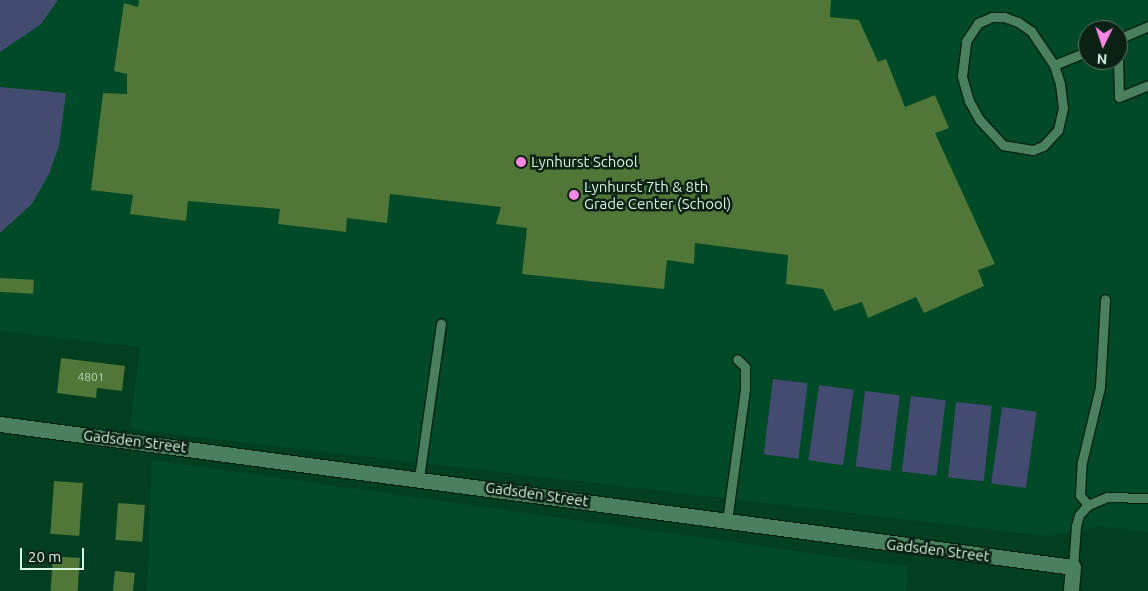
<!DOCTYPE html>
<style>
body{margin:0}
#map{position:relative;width:1148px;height:591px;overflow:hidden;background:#023f21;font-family:Ubuntu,sans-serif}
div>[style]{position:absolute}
.built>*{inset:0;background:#014a27}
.green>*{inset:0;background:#434b70;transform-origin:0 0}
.building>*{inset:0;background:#507638;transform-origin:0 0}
.roads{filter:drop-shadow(1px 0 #052211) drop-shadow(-1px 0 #052211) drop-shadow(0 1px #052211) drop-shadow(0 -1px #052211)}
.lane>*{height:9px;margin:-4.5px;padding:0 4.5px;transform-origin:4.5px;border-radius:4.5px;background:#4a805e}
.street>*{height:15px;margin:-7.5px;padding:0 7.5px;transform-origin:7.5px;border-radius:7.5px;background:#4a805e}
.dots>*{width:14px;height:14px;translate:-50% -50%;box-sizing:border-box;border:2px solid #0a2113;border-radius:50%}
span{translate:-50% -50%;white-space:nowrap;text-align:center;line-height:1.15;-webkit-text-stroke:5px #0a2113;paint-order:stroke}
.number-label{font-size:12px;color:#b6d4b6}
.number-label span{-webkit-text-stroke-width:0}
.poi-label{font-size:15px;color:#d8f4e0}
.left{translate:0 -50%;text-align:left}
.street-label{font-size:15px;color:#d8f4e0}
.north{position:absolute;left:1078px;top:20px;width:50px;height:50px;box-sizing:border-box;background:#0a2113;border:1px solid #5c7565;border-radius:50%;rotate:184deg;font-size:14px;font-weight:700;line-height:20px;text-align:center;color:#d8f4e0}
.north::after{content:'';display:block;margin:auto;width:18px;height:22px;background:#fb87e5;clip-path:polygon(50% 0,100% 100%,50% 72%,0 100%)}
.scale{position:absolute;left:20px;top:548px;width:64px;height:22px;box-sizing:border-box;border:2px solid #d8f4e0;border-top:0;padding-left:6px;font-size:15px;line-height:18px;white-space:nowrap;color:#d8f4e0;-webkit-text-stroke:4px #0a2113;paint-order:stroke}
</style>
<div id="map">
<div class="built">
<div style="clip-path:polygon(evenodd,0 0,1148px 0,1148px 532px,1100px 526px,1049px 536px,130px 429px,140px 347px,0 331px,0 0,1088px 30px,1118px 30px,1118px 60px,1088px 60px,1088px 30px)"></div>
<div style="clip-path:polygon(152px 460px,908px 567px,906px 591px,147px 591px)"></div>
</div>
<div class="green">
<div style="clip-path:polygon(0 0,58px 0,41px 24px,0 52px)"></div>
<div style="clip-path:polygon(0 87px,66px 93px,59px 146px,49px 174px,32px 204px,0 233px)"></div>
<div style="left:773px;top:379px;width:35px;height:76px;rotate:7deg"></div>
<div style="left:819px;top:385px;width:35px;height:76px;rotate:8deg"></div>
<div style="left:865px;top:391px;width:35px;height:76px;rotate:7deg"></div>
<div style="left:911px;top:396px;width:35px;height:76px;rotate:7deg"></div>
<div style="left:956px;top:402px;width:36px;height:76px;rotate:6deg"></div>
<div style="left:1002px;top:407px;width:35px;height:77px;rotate:8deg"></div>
</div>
<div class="building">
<div style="clip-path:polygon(139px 0,831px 0,830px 17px,859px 20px,878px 62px,886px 59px,905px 107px,935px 95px,949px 128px,935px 133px,995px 264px,978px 270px,984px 286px,924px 313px,916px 297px,868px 318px,862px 302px,834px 311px,823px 289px,786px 284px,788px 255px,695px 243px,694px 264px,667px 260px,664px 289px,522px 274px,527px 228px,496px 224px,501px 207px,390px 194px,387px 223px,347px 218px,346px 232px,278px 224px,280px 209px,188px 201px,186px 221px,130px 214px,133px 195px,91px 190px,103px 93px,127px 94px,127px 74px,114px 71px,124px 3px,138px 7px)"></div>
<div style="left:0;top:278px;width:34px;height:14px;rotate:3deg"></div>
<div style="clip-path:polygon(61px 358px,125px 366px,122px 391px,97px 388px,96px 398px,57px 393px)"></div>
<div style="left:54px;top:481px;width:29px;height:53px;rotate:4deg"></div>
<div style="left:118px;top:503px;width:27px;height:37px;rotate:4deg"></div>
<div style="left:53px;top:556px;width:27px;height:35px;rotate:4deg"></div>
<div style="left:115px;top:571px;width:20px;height:20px;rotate:6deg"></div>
</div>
<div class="roads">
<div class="lane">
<div style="left:992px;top:17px;width:12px"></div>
<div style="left:1004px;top:17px;width:15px;rotate:20deg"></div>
<div style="left:1018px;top:22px;width:16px;rotate:35deg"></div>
<div style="left:1031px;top:31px;width:41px;rotate:55.9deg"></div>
<div style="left:1054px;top:65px;width:20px;rotate:72deg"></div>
<div style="left:1060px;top:84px;width:24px;rotate:83deg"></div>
<div style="left:1063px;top:108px;width:23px;rotate:103deg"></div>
<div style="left:1058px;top:130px;width:22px;rotate:133deg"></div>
<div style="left:1043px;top:146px;width:11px;rotate:158deg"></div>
<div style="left:1033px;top:150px;width:30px;rotate:-171deg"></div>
<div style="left:1003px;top:145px;width:35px;rotate:-133deg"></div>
<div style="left:979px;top:119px;width:21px;rotate:-119deg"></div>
<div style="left:969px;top:101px;width:26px;rotate:-106deg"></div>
<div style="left:962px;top:76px;width:35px;rotate:-83deg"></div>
<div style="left:966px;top:41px;width:22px;rotate:-56deg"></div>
<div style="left:978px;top:23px;width:15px;rotate:-23deg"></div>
<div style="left:1118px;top:39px;width:33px;rotate:-23deg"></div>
<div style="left:1118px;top:56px;width:41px;rotate:88.6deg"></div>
<div style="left:1119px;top:97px;width:31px;rotate:-22deg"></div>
<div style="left:1054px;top:65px;width:37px;rotate:-22deg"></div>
<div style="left:419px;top:478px;width:156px;rotate:-81.9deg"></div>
<div style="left:1088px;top:505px;width:13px;rotate:-129deg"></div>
<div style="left:1080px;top:495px;width:33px;rotate:-87deg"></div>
<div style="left:1082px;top:462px;width:77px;rotate:-76.5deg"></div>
<div style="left:1100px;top:387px;width:88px;rotate:-86.7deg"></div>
<div style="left:727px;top:521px;width:133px;rotate:-82.2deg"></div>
<div style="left:745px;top:389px;width:22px;rotate:-90deg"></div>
<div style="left:745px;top:367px;width:11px;rotate:-135deg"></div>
<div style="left:1073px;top:567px;width:41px;rotate:-85.8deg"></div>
<div style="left:1076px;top:526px;width:11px;rotate:-75deg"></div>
<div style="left:1079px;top:515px;width:13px;rotate:-48deg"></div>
<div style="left:1088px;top:505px;width:21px;rotate:-23deg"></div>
<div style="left:1107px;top:497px;width:41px;rotate:1.4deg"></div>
</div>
<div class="street">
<div style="left:0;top:424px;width:1082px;rotate:7.59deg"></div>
<div style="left:1073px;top:567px;width:24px;rotate:95deg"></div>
</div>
</div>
<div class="dots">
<div style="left:521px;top:162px;background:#fb87e5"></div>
<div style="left:574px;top:195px;background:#fb87e5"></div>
</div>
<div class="number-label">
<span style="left:91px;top:377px">4801</span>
</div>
<div class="poi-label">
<span class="left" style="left:531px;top:162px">Lynhurst School</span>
<span class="left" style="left:584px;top:195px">Lynhurst 7th &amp; 8th<br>Grade Center (School)</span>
</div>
<div class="street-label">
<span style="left:135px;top:441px;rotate:7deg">Gadsden Street</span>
<span style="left:537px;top:494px;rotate:8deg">Gadsden Street</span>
<span style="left:938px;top:550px;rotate:7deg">Gadsden Street</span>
</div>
<div class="north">N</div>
<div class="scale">20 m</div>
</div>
